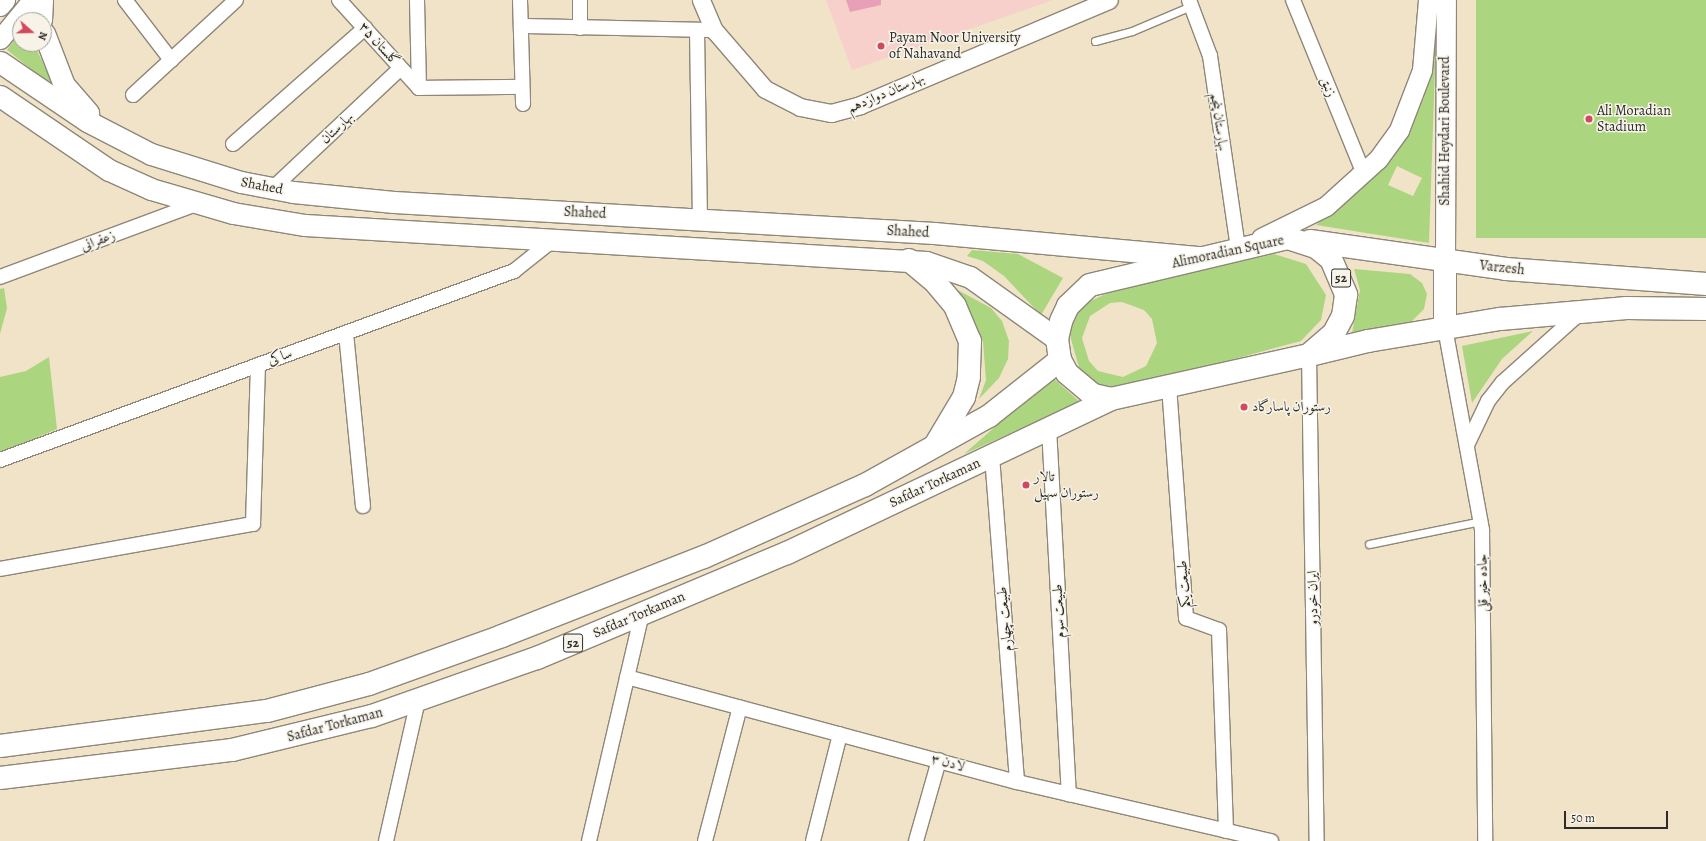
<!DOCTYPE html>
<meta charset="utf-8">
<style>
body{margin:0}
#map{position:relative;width:1706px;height:841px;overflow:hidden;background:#f1e3c7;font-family:Alegreya,Amiri,serif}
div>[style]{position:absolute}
.built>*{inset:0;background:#f7d0cb}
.green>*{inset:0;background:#acd580;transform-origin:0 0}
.building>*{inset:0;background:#e8a0b8}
.roads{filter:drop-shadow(1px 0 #8e8779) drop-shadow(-1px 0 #8e8779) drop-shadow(0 1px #8e8779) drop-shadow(0 -1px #8e8779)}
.service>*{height:7px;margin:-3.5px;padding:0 3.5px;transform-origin:3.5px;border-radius:3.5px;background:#fff}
.minor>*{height:14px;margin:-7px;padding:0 7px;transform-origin:7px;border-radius:7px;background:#fff}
.tertiary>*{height:17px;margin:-8.5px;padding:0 8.5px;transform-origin:8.5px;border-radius:8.5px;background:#fff}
.secondary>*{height:19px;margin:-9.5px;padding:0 9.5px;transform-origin:9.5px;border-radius:9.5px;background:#fff}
.primary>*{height:21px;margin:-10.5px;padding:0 10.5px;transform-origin:10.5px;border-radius:10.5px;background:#fff}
.trunk>*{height:22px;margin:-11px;padding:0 11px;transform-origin:11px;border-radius:11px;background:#fff}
.dots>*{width:11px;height:11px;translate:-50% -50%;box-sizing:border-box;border:2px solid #f7f3e8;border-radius:50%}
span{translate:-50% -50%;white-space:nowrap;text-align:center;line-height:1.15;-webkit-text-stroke:3px #f7f3e8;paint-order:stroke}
.shield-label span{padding:1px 3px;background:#f7f3e8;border:1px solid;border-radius:3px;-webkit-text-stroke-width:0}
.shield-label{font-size:13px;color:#2b2b2b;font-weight:700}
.poi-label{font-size:14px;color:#2b2b2b}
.left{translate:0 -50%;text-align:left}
.street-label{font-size:14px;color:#2b2b2b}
.north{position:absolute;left:12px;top:12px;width:40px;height:40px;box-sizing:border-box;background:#f7f3e8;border:1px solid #a5a39c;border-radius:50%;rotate:110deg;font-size:11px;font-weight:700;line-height:16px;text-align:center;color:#2b2b2b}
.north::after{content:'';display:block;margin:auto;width:14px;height:18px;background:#d1495b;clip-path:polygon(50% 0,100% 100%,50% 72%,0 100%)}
.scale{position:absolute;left:1564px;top:811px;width:104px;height:18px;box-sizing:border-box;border:2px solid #2b2b2b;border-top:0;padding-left:5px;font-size:12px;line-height:14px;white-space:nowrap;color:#2b2b2b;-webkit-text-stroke:3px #f7f3e8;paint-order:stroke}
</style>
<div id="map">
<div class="built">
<div style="clip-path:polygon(826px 0,1053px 0,852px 70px)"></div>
</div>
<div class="green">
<div style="left:1476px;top:0;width:230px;height:238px"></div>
<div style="clip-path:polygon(20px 32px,20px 44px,34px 44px,55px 88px,7px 50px)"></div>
<div style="clip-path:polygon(evenodd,1436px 39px,1429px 243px,1316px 225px,1395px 150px,1424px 98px,1436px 39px,1397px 166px,1422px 178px,1413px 196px,1388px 185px,1397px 166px)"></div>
<div style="clip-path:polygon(972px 250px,1018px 254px,1063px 278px,1041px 315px,1004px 276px,983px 261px,967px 256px)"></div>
<div style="clip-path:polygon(evenodd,1274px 254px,1306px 264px,1326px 295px,1321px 320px,1301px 341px,1127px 388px,1100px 386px,1080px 371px,1069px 332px,1082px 305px,1114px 290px,1274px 254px,1122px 302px,1144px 310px,1152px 319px,1157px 343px,1146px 366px,1123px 377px,1098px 371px,1089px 361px,1082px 338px,1090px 316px,1110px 303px,1122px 302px)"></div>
<div style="clip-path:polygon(1354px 269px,1410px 274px,1422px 283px,1427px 294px,1424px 309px,1409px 324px,1352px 333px,1360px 290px)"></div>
<div style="clip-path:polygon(4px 288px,7px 308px,0 334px,0 289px)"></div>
<div style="clip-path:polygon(954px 288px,991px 308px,1002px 321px,1009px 341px,1008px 359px,999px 378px,979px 399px,986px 380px,983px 342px)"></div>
<div style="clip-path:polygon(1533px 331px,1502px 359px,1472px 403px,1462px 346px)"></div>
<div style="clip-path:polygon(49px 357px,57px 429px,0 453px,0 377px,26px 371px)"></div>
<div style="clip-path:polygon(1052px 377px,1080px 402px,964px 454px)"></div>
</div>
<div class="building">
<div style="clip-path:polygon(846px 0,881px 0,881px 5px,850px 12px)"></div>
</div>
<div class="roads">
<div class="service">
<div style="left:1095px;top:41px;width:38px;rotate:-15deg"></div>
<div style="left:1132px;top:31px;width:64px;rotate:-23deg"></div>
<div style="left:1369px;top:544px;width:114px;rotate:-11.6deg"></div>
</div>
<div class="minor">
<div style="left:125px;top:0;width:76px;rotate:52.5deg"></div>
<div style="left:339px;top:0;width:119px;rotate:47.7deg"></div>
<div style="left:417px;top:0;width:88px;rotate:88.7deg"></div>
<div style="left:520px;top:0;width:104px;rotate:88.3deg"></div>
<div style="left:580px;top:0;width:28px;rotate:90deg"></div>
<div style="left:1189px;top:0;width:60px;rotate:69.4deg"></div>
<div style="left:1210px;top:56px;width:194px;rotate:81.7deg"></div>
<div style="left:1293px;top:0;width:188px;rotate:67.8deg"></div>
<div style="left:521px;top:26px;width:193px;rotate:1.2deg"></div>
<div style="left:697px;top:30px;width:190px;rotate:89.1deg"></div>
<div style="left:419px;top:88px;width:103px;rotate:-0.6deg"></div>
<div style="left:133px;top:95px;width:140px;rotate:-42.7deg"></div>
<div style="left:233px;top:144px;width:176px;rotate:-41.3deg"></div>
<div style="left:273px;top:188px;width:175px;rotate:-43.2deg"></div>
<div style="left:0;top:277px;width:209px;rotate:-20.4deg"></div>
<div style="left:1445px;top:328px;width:205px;rotate:79.6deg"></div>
<div style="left:1482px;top:530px;width:311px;rotate:89.4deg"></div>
<div style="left:346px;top:333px;width:174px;rotate:84.4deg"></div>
<div style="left:1309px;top:355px;width:486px;rotate:89.1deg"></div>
<div style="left:1169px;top:386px;width:233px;rotate:85.8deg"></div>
<div style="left:1186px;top:618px;width:35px;rotate:20deg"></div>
<div style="left:1219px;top:630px;width:201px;rotate:88deg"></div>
<div style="left:1049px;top:428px;width:367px;rotate:86.9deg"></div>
<div style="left:1468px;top:443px;width:47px;rotate:-64.5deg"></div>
<div style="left:1488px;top:401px;width:24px;rotate:-52deg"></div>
<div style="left:1503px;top:382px;width:105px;rotate:-41.9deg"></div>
<div style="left:992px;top:456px;width:327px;rotate:85.6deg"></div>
<div style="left:0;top:460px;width:548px;rotate:-20.19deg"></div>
<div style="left:514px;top:271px;width:50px;rotate:-38.5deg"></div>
<div style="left:0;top:569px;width:257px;rotate:-10.1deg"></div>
<div style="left:253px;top:524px;width:159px;rotate:-88.2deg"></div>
<div style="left:627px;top:677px;width:404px;rotate:15.1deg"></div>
<div style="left:1017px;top:782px;width:261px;rotate:13.1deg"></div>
<div style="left:386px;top:841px;width:145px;rotate:-77.2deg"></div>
<div style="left:589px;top:841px;width:233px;rotate:-76.9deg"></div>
<div style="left:705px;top:841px;width:138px;rotate:-75.4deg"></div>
<div style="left:813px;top:841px;width:110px;rotate:-75.8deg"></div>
<div style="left:916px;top:841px;width:84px;rotate:-74.1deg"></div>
</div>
<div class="tertiary">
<div style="left:701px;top:0;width:33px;rotate:67deg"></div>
<div style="left:714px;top:30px;width:78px;rotate:49.2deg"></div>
<div style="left:765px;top:89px;width:39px;rotate:27deg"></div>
<div style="left:800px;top:107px;width:32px;rotate:11deg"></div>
<div style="left:831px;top:113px;width:30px;rotate:-15deg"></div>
<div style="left:860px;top:105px;width:270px;rotate:-22.9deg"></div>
</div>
<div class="secondary">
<div style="left:0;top:6px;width:8px;rotate:-50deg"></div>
<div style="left:0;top:39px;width:50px;rotate:-50.6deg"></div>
<div style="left:1261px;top:238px;width:72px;rotate:-26.2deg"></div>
<div style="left:1326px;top:206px;width:70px;rotate:-42.1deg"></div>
<div style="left:1378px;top:159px;width:36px;rotate:-54deg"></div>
<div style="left:1399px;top:130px;width:64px;rotate:-69deg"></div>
<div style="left:1422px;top:70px;width:70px;rotate:-85.1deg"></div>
<div style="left:1445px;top:261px;width:261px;rotate:-89.8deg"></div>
</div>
<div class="primary">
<div style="left:41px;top:20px;width:20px;rotate:-87deg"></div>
<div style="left:44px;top:33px;width:56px;rotate:69deg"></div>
<div style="left:64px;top:85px;width:37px;rotate:49deg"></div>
<div style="left:0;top:62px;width:105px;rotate:34.1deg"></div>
<div style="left:87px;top:121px;width:72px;rotate:27.3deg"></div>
<div style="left:151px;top:154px;width:94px;rotate:17.3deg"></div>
<div style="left:241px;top:182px;width:53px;rotate:10.9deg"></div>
<div style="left:293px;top:192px;width:101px;rotate:5.7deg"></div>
<div style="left:394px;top:202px;width:541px;rotate:3.29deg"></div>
<div style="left:934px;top:233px;width:267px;rotate:5.2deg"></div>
<div style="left:0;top:96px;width:132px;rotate:34.2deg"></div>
<div style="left:109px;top:170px;width:46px;rotate:24.3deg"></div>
<div style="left:151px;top:189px;width:85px;rotate:16.3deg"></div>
<div style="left:233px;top:213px;width:73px;rotate:9.5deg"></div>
<div style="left:305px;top:225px;width:622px;rotate:3.41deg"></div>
<div style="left:926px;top:262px;width:46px;rotate:18.8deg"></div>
<div style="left:970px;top:277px;width:107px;rotate:35.5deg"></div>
</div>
<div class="trunk">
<div style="left:1288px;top:238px;width:29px;rotate:18deg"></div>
<div style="left:1316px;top:247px;width:19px;rotate:39deg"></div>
<div style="left:1331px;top:259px;width:39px;rotate:67deg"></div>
<div style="left:1346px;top:295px;width:21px;rotate:98deg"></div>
<div style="left:1343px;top:316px;width:19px;rotate:118deg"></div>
<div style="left:1334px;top:333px;width:33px;rotate:139deg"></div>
<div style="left:1309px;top:355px;width:203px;rotate:167.5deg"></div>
<div style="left:1111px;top:399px;width:18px;rotate:-167deg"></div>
<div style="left:1093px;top:395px;width:34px;rotate:-140deg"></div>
<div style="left:1067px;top:373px;width:15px;rotate:-118deg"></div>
<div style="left:1060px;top:360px;width:21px;rotate:-98deg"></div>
<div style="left:1057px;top:339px;width:18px;rotate:-77deg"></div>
<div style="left:1061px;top:321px;width:17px;rotate:-65deg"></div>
<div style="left:1068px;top:306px;width:30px;rotate:-44deg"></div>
<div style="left:1090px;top:285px;width:204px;rotate:-13.4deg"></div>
<div style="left:1310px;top:241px;width:198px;rotate:8.1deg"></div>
<div style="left:1506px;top:269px;width:201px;rotate:4.3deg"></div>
<div style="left:909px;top:260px;width:34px;rotate:40deg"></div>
<div style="left:935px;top:282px;width:31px;rotate:50deg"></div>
<div style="left:955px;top:306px;width:38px;rotate:67deg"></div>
<div style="left:970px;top:341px;width:36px;rotate:92deg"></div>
<div style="left:969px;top:377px;width:21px;rotate:104deg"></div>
<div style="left:964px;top:397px;width:55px;rotate:120.8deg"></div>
<div style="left:1445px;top:328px;width:67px;rotate:-90deg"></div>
<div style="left:1314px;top:354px;width:56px;rotate:-13.5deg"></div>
<div style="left:1368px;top:341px;width:134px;rotate:-9.5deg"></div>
<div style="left:1500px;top:319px;width:127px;rotate:-5deg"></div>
<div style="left:1627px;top:308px;width:79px;rotate:0.7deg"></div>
<div style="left:0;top:746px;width:269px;rotate:-7.5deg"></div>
<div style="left:267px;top:711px;width:106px;rotate:-14.8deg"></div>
<div style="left:369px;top:684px;width:141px;rotate:-19.8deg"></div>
<div style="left:502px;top:636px;width:217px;rotate:-21.4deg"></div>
<div style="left:704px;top:557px;width:176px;rotate:-24.1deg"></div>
<div style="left:865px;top:485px;width:142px;rotate:-29.1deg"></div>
<div style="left:989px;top:416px;width:90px;rotate:-38.3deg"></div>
<div style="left:0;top:778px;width:234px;rotate:-6.9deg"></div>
<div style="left:232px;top:750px;width:144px;rotate:-13.7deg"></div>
<div style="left:372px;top:716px;width:175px;rotate:-19.4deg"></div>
<div style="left:537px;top:658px;width:271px;rotate:-22.8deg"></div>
<div style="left:787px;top:553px;width:359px;rotate:-25.4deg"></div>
</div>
</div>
<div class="dots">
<div style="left:881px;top:46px;background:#d1495b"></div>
<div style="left:1589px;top:119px;background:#d1495b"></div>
<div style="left:1244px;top:407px;background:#d1495b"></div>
<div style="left:1026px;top:485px;background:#d1495b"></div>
</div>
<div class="shield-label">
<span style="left:1341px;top:278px">52</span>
<span style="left:573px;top:643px">52</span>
</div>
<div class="poi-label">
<span class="left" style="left:889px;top:46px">Payam Noor University<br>of Nahavand</span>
<span class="left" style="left:1597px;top:119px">Ali Moradian<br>Stadium</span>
<span class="left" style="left:1252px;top:407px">رستوران پاسارگاد</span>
<span class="left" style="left:1034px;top:485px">تالار<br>رستوران سهیل</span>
</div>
<div class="street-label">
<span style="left:379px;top:44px;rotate:48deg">گلستان ۳۵</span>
<span style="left:1328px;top:87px;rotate:68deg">زنبق</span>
<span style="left:886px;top:93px;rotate:-23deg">بهارستان دوازدهم</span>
<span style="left:1219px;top:122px;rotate:82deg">بهارستان پنجم</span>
<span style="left:337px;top:128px;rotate:-43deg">بهارستان</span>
<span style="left:1445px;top:131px;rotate:-90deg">Shahid Heydari Boulevard</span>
<span style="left:262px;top:186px;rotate:11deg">Shahed</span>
<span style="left:585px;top:213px;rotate:3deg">Shahed</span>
<span style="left:908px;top:232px;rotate:3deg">Shahed</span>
<span style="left:98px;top:241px;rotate:-20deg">زعفرانی</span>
<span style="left:1228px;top:252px;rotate:-12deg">Alimoradian Square</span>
<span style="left:1502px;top:268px;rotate:6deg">Varzesh</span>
<span style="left:280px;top:357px;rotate:-20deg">ساکی</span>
<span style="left:935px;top:483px;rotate:-25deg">Safdar Torkaman</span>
<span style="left:1483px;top:583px;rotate:-91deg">جاده خیر قلی</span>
<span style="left:1184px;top:584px;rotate:-94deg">طبیعت یکم</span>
<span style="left:1313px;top:598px;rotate:-91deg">ایران خودرو</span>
<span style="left:1059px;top:611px;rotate:-93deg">طبیعت سوم</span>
<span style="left:639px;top:615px;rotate:-23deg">Safdar Torkaman</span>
<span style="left:1005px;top:619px;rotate:-95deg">طبیعت چهارم</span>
<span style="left:335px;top:725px;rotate:-15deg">Safdar Torkaman</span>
<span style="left:948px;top:763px;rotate:15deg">لادن ۳</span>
</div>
<div class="north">N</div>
<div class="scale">50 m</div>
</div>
